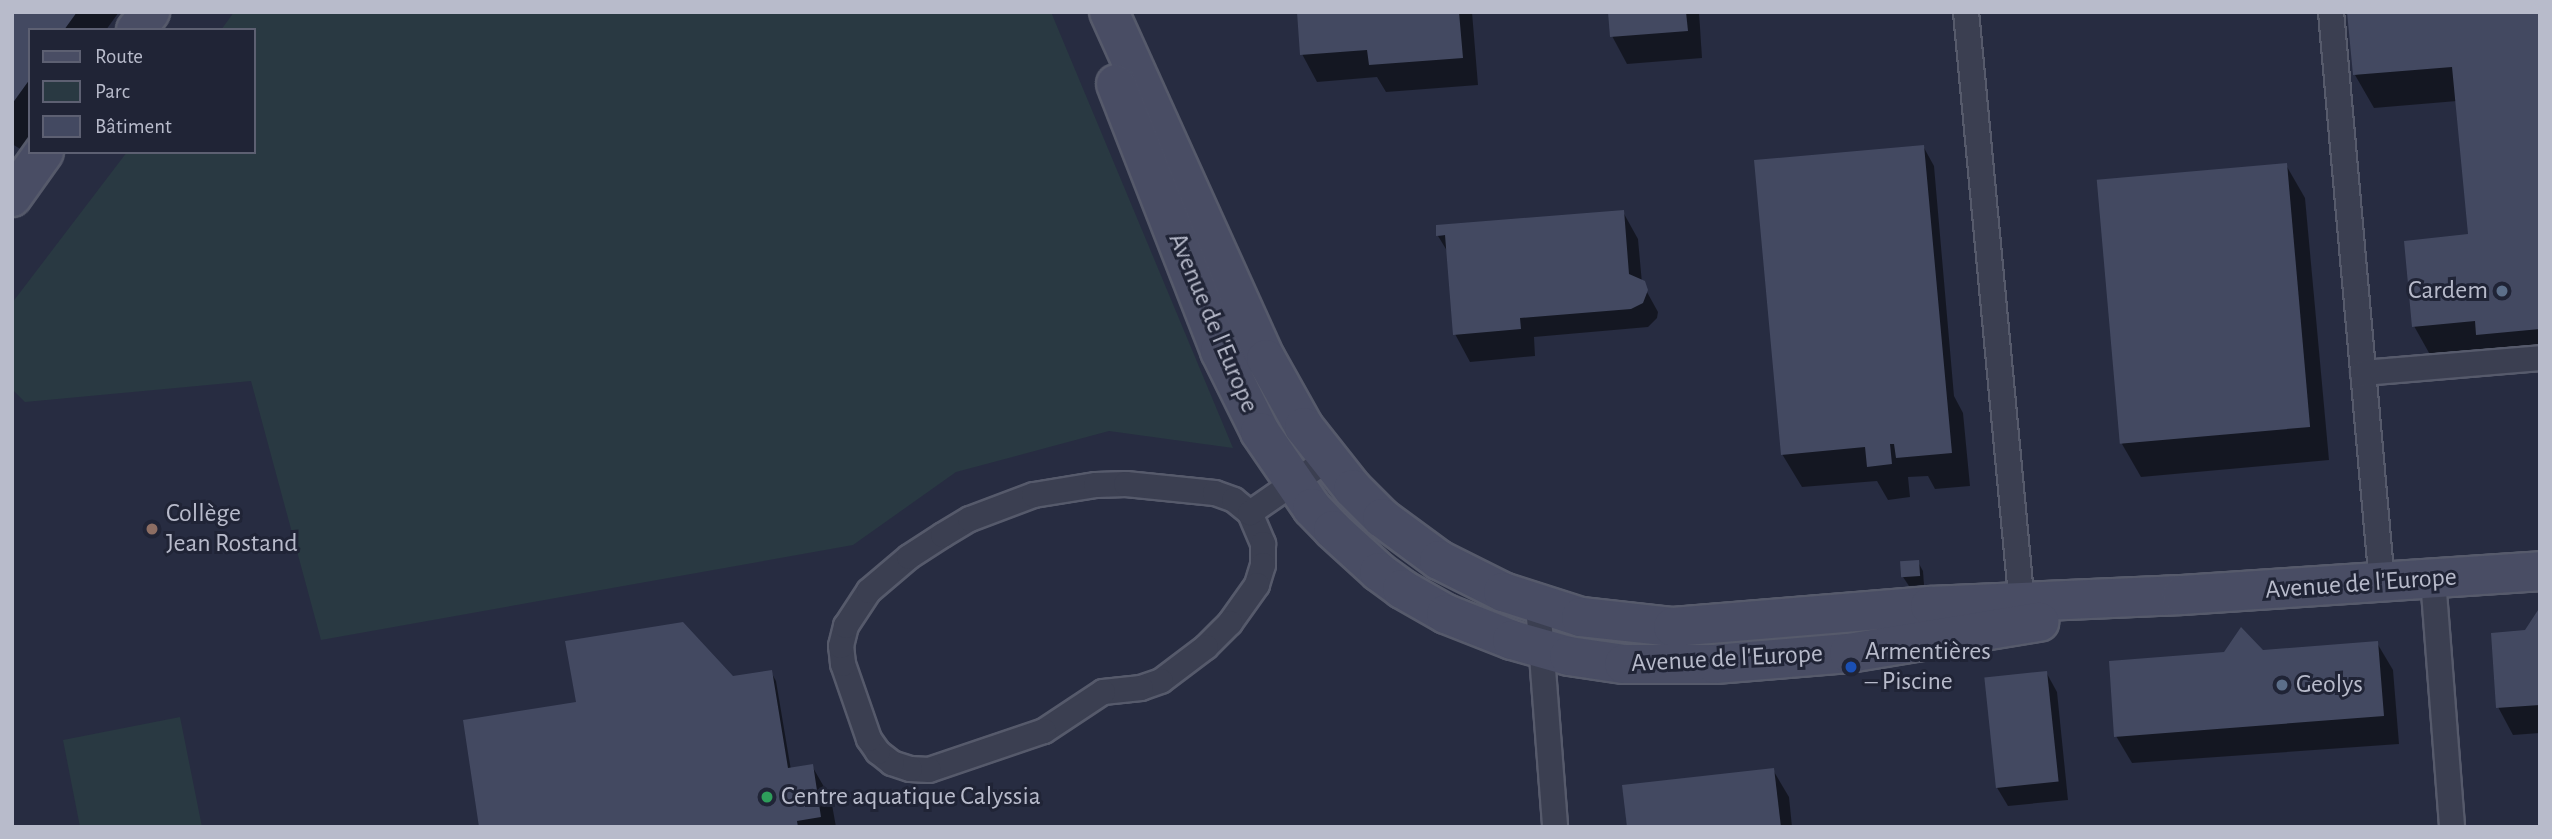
<!DOCTYPE html>
<meta charset="utf-8">
<style>
body{margin:0}
#map{position:relative;width:2552px;height:839px;overflow:hidden;background:#272c41;font-family:"Alegreya Sans",sans-serif}
div>[style]{position:absolute}
.green>*{inset:0;background:#293942}
.shadow>*{inset:0;background:#0007}
.building>*{inset:0;background:#434961;transform-origin:0 0}
.roads{filter:drop-shadow(2px 0 #565a6b) drop-shadow(-2px 0 #565a6b) drop-shadow(0 2px #565a6b) drop-shadow(0 -2px #565a6b)}
.lane>*{height:24px;margin:-12px;padding:0 12px;transform-origin:12px;border-radius:12px;background:#3b3f51}
.secondary>*{height:38px;margin:-19px;padding:0 19px;transform-origin:19px;border-radius:19px;background:#494d64}
.dots>*{width:19px;height:19px;translate:-50% -50%;box-sizing:border-box;border:4px solid #202436;border-radius:50%}
span{translate:-50% -50%;white-space:nowrap;text-align:center;line-height:1.15;-webkit-text-stroke:6px #202436;paint-order:stroke}
.poi-label{font-size:26px;color:#b8bbcb}
.right{translate:-100% -50%;text-align:right}
.left{translate:0 -50%;text-align:left}
.street-label{font-size:26px;color:#b8bbcb}
.frame{position:absolute;inset:0;border:14px solid #b8bbcb;pointer-events:none}
.legend{position:absolute;left:28px;top:28px;width:228px;height:126px;box-sizing:border-box;background:#202436;border:2px solid #5d6072;margin:0;padding:9px 12px;list-style:none;font-size:21px;color:#b8bbcb}
.legend li{display:flex;align-items:center;gap:14px;height:35px}
.legend b{width:35px;border:2px solid #5d6072}
</style>
<div id="map">
<div class="green">
<div style="clip-path:polygon(234px 12px,1051px 12px,1233px 448px,1109px 431px,956px 472px,853px 545px,321px 640px,251px 381px,25px 402px,12px 389px,12px 303px,127px 152px,254px 152px,254px 30px,221px 30px)"></div>
<div style="clip-path:polygon(180px 717px,202px 827px,80px 827px,63px 740px)"></div>
</div>
<div class="shadow">
<div style="clip-path:polygon(12px 12px,119px 12px,106px 30px,30px 30px,30px 139px,22px 150px,12px 144px)"></div>
<div style="clip-path:polygon(1299px 12px,1472px 12px,1478px 85px,1386px 92px,1377px 77px,1317px 82px,1302px 54px)"></div>
<div style="clip-path:polygon(1610px 12px,1699px 12px,1702px 58px,1627px 64px,1612px 36px)"></div>
<div style="clip-path:polygon(2540px 12px,2540px 364px,2433px 360px,2414px 326px,2470px 236px,2457px 101px,2374px 108px,2355px 75px)"></div>
<div style="clip-path:polygon(1923px 146px,1934px 166px,1954px 396px,1963px 413px,1970px 486px,1935px 489px,1928px 476px,1908px 477px,1910px 497px,1888px 500px,1877px 481px,1802px 487px,1782px 454px)"></div>
<div style="clip-path:polygon(2286px 165px,2305px 198px,2329px 460px,2141px 477px,2122px 444px)"></div>
<div style="clip-path:polygon(1623px 212px,1638px 239px,1642px 283px,1658px 312px,1657px 318px,1648px 327px,1534px 337px,1535px 356px,1470px 362px,1455px 334px,1449px 254px,1438px 236px)"></div>
<div style="clip-path:polygon(1918px 562px,1923px 571px,1924px 585px,1909px 586px,1903px 577px)"></div>
<div style="clip-path:polygon(2527px 631px,2540px 631px,2540px 733px,2513px 735px,2498px 707px)"></div>
<div style="clip-path:polygon(2377px 643px,2393px 670px,2399px 744px,2132px 763px,2116px 736px)"></div>
<div style="clip-path:polygon(771px 672px,776px 681px,791px 770px,812px 766px,831px 799px,836px 827px,481px 827px,732px 677px)"></div>
<div style="clip-path:polygon(2046px 672px,2057px 692px,2068px 800px,2008px 806px,1996px 786px)"></div>
<div style="clip-path:polygon(1773px 770px,1789px 797px,1792px 827px,1628px 827px)"></div>
</div>
<div class="building">
<div style="clip-path:polygon(12px 12px,77px 12px,64px 30px,30px 30px,30px 79px,12px 104px)"></div>
<div style="clip-path:polygon(1297px 12px,1459px 12px,1463px 58px,1369px 65px,1367px 50px,1300px 55px)"></div>
<div style="clip-path:polygon(1608px 12px,1686px 12px,1688px 31px,1610px 37px)"></div>
<div style="clip-path:polygon(2347px 12px,2540px 12px,2540px 329px,2476px 335px,2475px 321px,2412px 327px,2404px 241px,2468px 234px,2452px 67px,2353px 75px)"></div>
<div style="clip-path:polygon(1924px 145px,1952px 453px,1896px 458px,1894px 444px,1890px 444px,1892px 464px,1867px 467px,1865px 447px,1781px 455px,1754px 160px)"></div>
<div style="left:2287px;top:163px;width:265px;height:191px;rotate:85deg"></div>
<div style="clip-path:polygon(1624px 210px,1629px 274px,1645px 281px,1648px 290px,1643px 303px,1631px 309px,1520px 318px,1521px 329px,1453px 335px,1445px 235px,1436px 236px,1436px 225px)"></div>
<div style="left:1919px;top:560px;width:16px;height:19px;rotate:86deg"></div>
<div style="clip-path:polygon(2540px 607px,2540px 705px,2496px 708px,2491px 633px,2525px 630px)"></div>
<div style="clip-path:polygon(683px 622px,733px 676px,772px 670px,788px 768px,813px 764px,821px 817px,797px 821px,798px 827px,479px 827px,463px 720px,576px 702px,565px 641px)"></div>
<div style="clip-path:polygon(2241px 627px,2263px 650px,2378px 641px,2384px 716px,2114px 737px,2109px 661px,2224px 652px)"></div>
<div style="left:2047px;top:671px;width:111px;height:63px;rotate:84deg"></div>
<div style="clip-path:polygon(1774px 768px,1781px 827px,1627px 827px,1622px 785px)"></div>
</div>
<div class="roads">
<div class="lane">
<div style="left:1966px;top:12px;width:607px;rotate:84.61deg"></div>
<div style="left:2331px;top:12px;width:573px;rotate:84.9deg"></div>
<div style="left:2363px;top:373px;width:178px;rotate:-4.8deg"></div>
<div style="left:1250px;top:513px;width:34px;rotate:67deg"></div>
<div style="left:1263px;top:544px;width:21px;rotate:90deg"></div>
<div style="left:1263px;top:565px;width:21px;rotate:107deg"></div>
<div style="left:1257px;top:585px;width:47px;rotate:125.4deg"></div>
<div style="left:1230px;top:623px;width:34px;rotate:135deg"></div>
<div style="left:1206px;top:647px;width:56px;rotate:142.9deg"></div>
<div style="left:1161px;top:681px;width:21px;rotate:161deg"></div>
<div style="left:1141px;top:688px;width:38px;rotate:174deg"></div>
<div style="left:1103px;top:692px;width:71px;rotate:146.5deg"></div>
<div style="left:1044px;top:731px;width:121px;rotate:161.3deg"></div>
<div style="left:929px;top:770px;width:19px;rotate:-177deg"></div>
<div style="left:910px;top:769px;width:19px;rotate:-162deg"></div>
<div style="left:892px;top:763px;width:18px;rotate:-142deg"></div>
<div style="left:878px;top:752px;width:16px;rotate:-125deg"></div>
<div style="left:869px;top:739px;width:79px;rotate:-109.1deg"></div>
<div style="left:843px;top:664px;width:18px;rotate:-96deg"></div>
<div style="left:841px;top:646px;width:21px;rotate:-76deg"></div>
<div style="left:846px;top:626px;width:42px;rotate:-56.7deg"></div>
<div style="left:869px;top:591px;width:52px;rotate:-40.4deg"></div>
<div style="left:909px;top:557px;width:40px;rotate:-32.9deg"></div>
<div style="left:943px;top:535px;width:31px;rotate:-31deg"></div>
<div style="left:970px;top:519px;width:68px;rotate:-20.6deg"></div>
<div style="left:1034px;top:495px;width:63px;rotate:-9.2deg"></div>
<div style="left:1096px;top:485px;width:30px;rotate:-2deg"></div>
<div style="left:1126px;top:484px;width:89px;rotate:5.8deg"></div>
<div style="left:1215px;top:493px;width:20px;rotate:20deg"></div>
<div style="left:1234px;top:500px;width:21px;rotate:39deg"></div>
<div style="left:1250px;top:513px;width:95px;rotate:-34.7deg"></div>
<div style="left:2433px;top:579px;width:249px;rotate:85.6deg"></div>
<div style="left:1538px;top:604px;width:224px;rotate:85.6deg"></div>
</div>
<div class="secondary">
<div style="left:1109px;top:12px;width:381px;rotate:65.7deg"></div>
<div style="left:1266px;top:359px;width:78px;rotate:60.8deg"></div>
<div style="left:1304px;top:427px;width:79px;rotate:51.7deg"></div>
<div style="left:1353px;top:489px;width:41px;rotate:45deg"></div>
<div style="left:1382px;top:518px;width:71px;rotate:36.4deg"></div>
<div style="left:1439px;top:560px;width:72px;rotate:26.6deg"></div>
<div style="left:1503px;top:592px;width:82px;rotate:17.8deg"></div>
<div style="left:1581px;top:617px;width:93px;rotate:6.2deg"></div>
<div style="left:1673px;top:627px;width:258px;rotate:-4.7deg"></div>
<div style="left:1930px;top:606px;width:252px;rotate:-2.5deg"></div>
<div style="left:2182px;top:595px;width:359px;rotate:-3.8deg"></div>
<div style="left:136px;top:30px;width:23px;rotate:-52deg"></div>
<div style="left:1116px;top:84px;width:287px;rotate:68.7deg"></div>
<div style="left:1220px;top:351px;width:90px;rotate:63.7deg"></div>
<div style="left:1260px;top:432px;width:92px;rotate:55.6deg"></div>
<div style="left:1312px;top:508px;width:30px;rotate:46deg"></div>
<div style="left:1333px;top:530px;width:62px;rotate:42.4deg"></div>
<div style="left:1379px;top:572px;width:29px;rotate:36deg"></div>
<div style="left:1402px;top:589px;width:51px;rotate:29.6deg"></div>
<div style="left:1446px;top:614px;width:71px;rotate:21.5deg"></div>
<div style="left:1512px;top:640px;width:59px;rotate:15.7deg"></div>
<div style="left:1569px;top:656px;width:56px;rotate:8.3deg"></div>
<div style="left:1624px;top:664px;width:91px"></div>
<div style="left:1715px;top:664px;width:134px;rotate:-4.7deg"></div>
<div style="left:1849px;top:653px;width:193px;rotate:-9.3deg"></div>
<div style="left:12px;top:197px;width:55px;rotate:-54.6deg"></div>
</div>
</div>
<div class="dots">
<div style="left:2502px;top:291px;background:#5c6f8a"></div>
<div style="left:152px;top:529px;background:#8d6e63"></div>
<div style="left:1851px;top:667px;background:#1a4fb4"></div>
<div style="left:2282px;top:685px;background:#5c6f8a"></div>
<div style="left:767px;top:797px;background:#2e9e5b"></div>
</div>
<div class="poi-label">
<span class="right" style="left:2488px;top:291px">Cardem</span>
<span class="left" style="left:166px;top:529px">Collège<br>Jean Rostand</span>
<span class="left" style="left:1865px;top:667px">Armentières<br>– Piscine</span>
<span class="left" style="left:2296px;top:685px">Geolys</span>
<span class="left" style="left:781px;top:797px">Centre aquatique Calyssia</span>
</div>
<div class="street-label">
<span style="left:1213px;top:323px;rotate:67deg">Avenue de l'Europe</span>
<span style="left:2361px;top:584px;rotate:-4deg">Avenue de l'Europe</span>
<span style="left:1727px;top:659px;rotate:-3deg">Avenue de l'Europe</span>
</div>
<div class="frame"></div>
<ul class="legend">
<li><b style="height:9px;background:#494d64"></b>Route</li>
<li><b style="height:19px;background:#293942"></b>Parc</li>
<li><b style="height:19px;background:#434961"></b>Bâtiment</li>
</ul>
</div>
